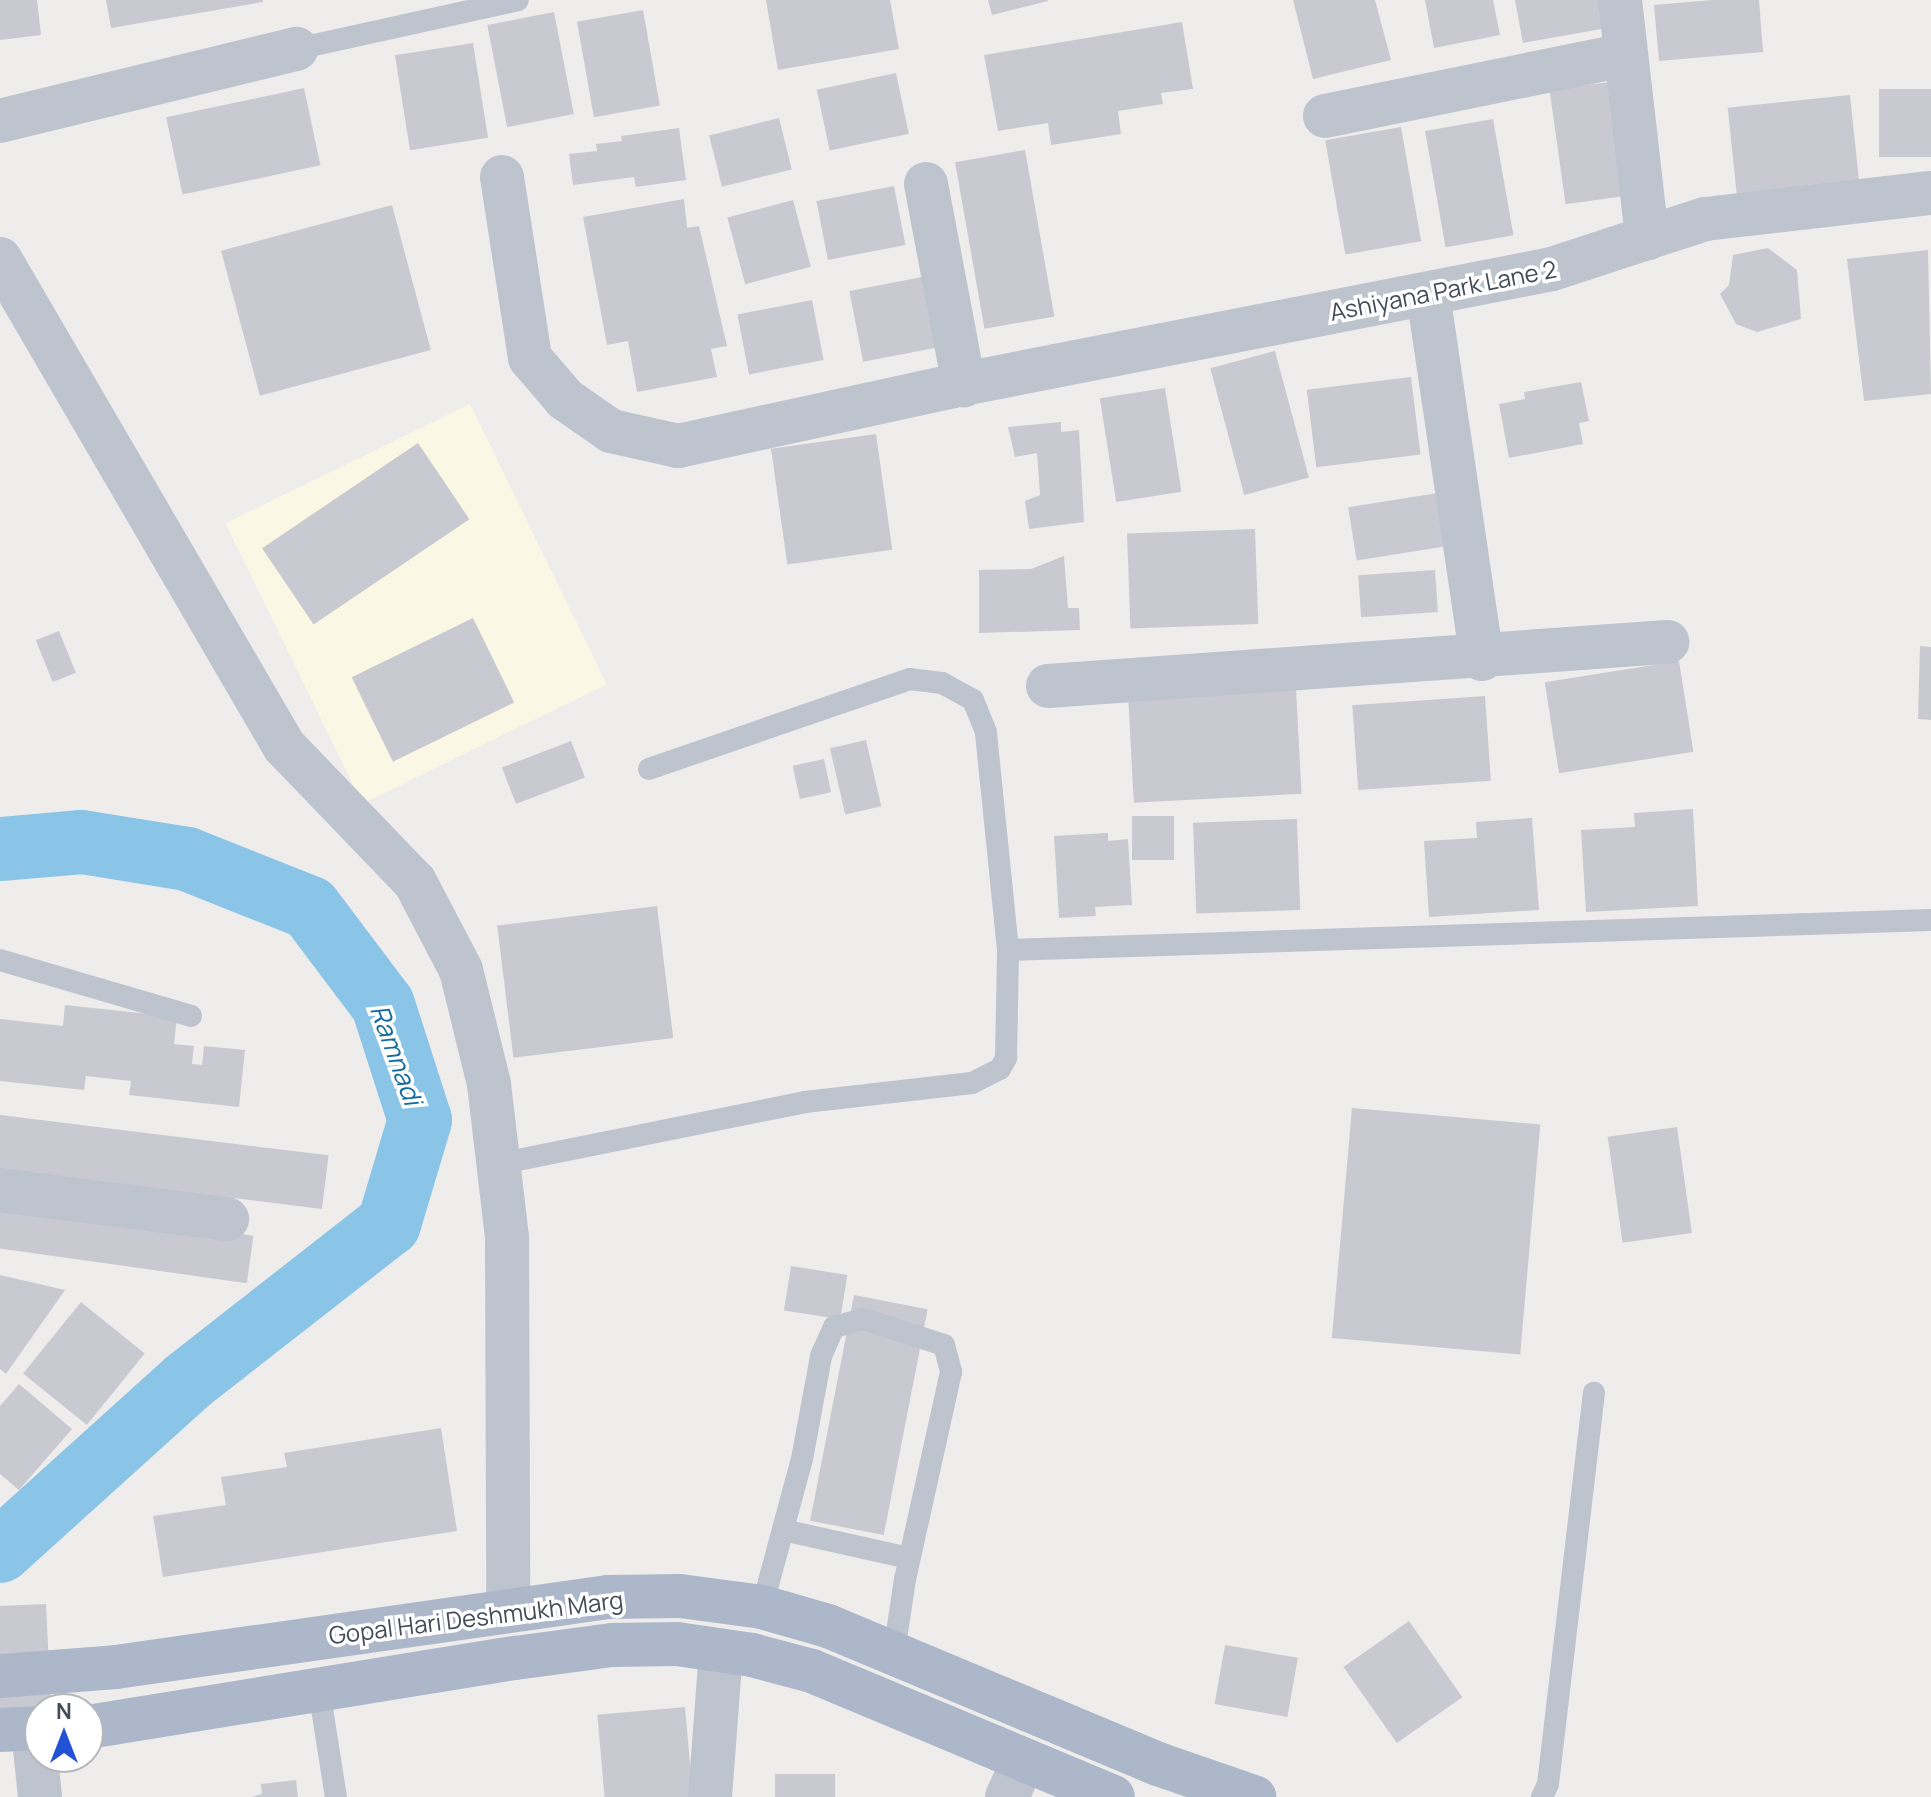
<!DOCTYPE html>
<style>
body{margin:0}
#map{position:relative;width:1931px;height:1797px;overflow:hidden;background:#efecec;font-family:Manrope,sans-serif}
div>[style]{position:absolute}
.commercial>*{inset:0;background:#faf7e5;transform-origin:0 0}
.river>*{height:64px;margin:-32px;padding:0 32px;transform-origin:32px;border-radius:32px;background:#8ac5e7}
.building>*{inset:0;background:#c9cad1;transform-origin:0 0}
.service>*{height:22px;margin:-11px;padding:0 11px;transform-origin:11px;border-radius:11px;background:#bdc4ce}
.minor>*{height:44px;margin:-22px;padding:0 22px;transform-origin:22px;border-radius:22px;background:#bdc4ce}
.primary>*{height:44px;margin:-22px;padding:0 22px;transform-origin:22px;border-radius:22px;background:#adb7ca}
span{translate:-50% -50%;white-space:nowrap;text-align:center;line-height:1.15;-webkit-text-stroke:7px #fff;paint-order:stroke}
.street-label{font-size:24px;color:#454c58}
.water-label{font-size:26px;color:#126b9e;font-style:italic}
.north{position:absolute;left:24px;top:1693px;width:80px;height:80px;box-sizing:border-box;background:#fff;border:2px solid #b5b7bc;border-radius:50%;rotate:0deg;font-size:22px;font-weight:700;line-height:32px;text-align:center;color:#454c58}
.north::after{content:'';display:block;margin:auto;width:28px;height:36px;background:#2153d4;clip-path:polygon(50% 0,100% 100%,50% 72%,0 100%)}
</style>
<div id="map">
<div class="commercial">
<div style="left:470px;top:404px;width:312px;height:272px;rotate:64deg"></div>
</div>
<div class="river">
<div style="left:0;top:849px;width:82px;rotate:-4.9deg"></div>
<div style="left:82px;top:842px;width:106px;rotate:9.2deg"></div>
<div style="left:187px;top:859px;width:132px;rotate:21.7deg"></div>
<div style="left:310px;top:908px;width:121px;rotate:53deg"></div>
<div style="left:383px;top:1005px;width:121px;rotate:72.2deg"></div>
<div style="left:420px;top:1120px;width:109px;rotate:106.6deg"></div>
<div style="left:389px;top:1224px;width:256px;rotate:142deg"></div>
<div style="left:187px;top:1382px;width:252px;rotate:137.9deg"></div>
</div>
<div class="building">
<div style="clip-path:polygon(0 0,37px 0,41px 35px,0 40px)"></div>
<div style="clip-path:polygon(106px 0,263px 0,263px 2px,111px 28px)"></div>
<div style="clip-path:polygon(766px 0,890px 0,899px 49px,778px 70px)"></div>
<div style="clip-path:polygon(988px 0,1048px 0,1048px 1px,992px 15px)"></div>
<div style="clip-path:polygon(1293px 0,1375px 0,1391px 60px,1313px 79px)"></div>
<div style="clip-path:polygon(1425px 0,1493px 0,1500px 35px,1434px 48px)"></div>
<div style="clip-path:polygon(1515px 0,1602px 0,1607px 28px,1523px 43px)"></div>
<div style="clip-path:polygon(1713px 0,1759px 0,1763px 52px,1659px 61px,1654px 5px)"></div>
<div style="left:643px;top:10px;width:97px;height:67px;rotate:80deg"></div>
<div style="left:554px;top:12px;width:104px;height:68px;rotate:79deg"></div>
<div style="clip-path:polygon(1182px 22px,1193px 89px,1161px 93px,1163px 104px,1118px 111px,1121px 134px,1051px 145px,1048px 123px,998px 131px,984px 55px)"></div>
<div style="left:473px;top:43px;width:96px;height:79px;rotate:81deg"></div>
<div style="left:896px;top:73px;width:62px;height:81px;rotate:78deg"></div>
<div style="left:1609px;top:82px;width:115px;height:60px;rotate:82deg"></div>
<div style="left:304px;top:88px;width:79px;height:141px;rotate:78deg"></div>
<div style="left:1931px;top:89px;width:68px;height:52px;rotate:90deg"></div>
<div style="left:1850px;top:95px;width:91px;height:123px;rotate:84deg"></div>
<div style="left:779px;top:118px;width:53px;height:72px;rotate:76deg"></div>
<div style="left:1493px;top:119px;width:118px;height:69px;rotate:80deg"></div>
<div style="left:1401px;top:127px;width:116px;height:77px;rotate:80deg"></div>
<div style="clip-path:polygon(679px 128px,686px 180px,636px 187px,634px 177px,573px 185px,569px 154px,597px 151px,596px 144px,622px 141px,621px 136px)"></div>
<div style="left:1025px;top:150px;width:169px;height:71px;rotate:80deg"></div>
<div style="left:894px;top:186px;width:60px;height:79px;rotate:79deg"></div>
<div style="clip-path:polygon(684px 199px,687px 228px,699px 226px,727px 346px,711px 349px,717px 377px,637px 392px,628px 341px,607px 345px,583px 217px)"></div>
<div style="left:793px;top:200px;width:69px;height:68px;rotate:75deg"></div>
<div style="left:392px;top:205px;width:150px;height:177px;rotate:75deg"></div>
<div style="clip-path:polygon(1768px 248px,1797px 270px,1801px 319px,1757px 332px,1736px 324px,1720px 294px,1729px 285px,1733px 255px)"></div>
<div style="clip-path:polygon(1928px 250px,1931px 394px,1864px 401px,1847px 259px)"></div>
<div style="left:922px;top:277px;width:72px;height:74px;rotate:79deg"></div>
<div style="left:812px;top:300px;width:61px;height:76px;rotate:79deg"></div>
<div style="left:1275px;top:351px;width:131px;height:67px;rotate:75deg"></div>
<div style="left:1411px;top:377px;width:78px;height:105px;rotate:83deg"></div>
<div style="clip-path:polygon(1581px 382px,1589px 421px,1579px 423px,1583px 444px,1509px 458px,1499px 404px,1525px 399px,1524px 392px)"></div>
<div style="left:1165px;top:388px;width:105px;height:66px;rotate:81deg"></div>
<div style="clip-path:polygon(1061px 422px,1061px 432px,1079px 430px,1084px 522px,1029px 529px,1025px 501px,1040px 495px,1037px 453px,1015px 457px,1008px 427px)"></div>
<div style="left:876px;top:434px;width:117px;height:106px;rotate:82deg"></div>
<div style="left:418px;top:443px;width:92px;height:188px;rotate:56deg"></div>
<div style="left:1444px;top:492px;width:54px;height:97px;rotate:81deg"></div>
<div style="left:1255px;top:529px;width:95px;height:128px;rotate:88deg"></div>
<div style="clip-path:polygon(1064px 556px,1068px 608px,1079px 608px,1080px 630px,979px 633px,979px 570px,1031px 569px)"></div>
<div style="left:1435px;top:570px;width:42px;height:77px;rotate:86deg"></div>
<div style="left:473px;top:618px;width:94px;height:135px;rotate:64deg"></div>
<div style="left:59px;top:631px;width:45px;height:25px;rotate:68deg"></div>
<div style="clip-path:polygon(1920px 646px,1931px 647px,1931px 720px,1918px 719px)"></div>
<div style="left:1679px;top:661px;width:92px;height:136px;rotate:81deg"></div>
<div style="left:1296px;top:688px;width:106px;height:168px;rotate:87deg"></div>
<div style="left:1485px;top:696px;width:85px;height:133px;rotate:86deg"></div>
<div style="left:866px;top:740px;width:68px;height:37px;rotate:77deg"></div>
<div style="left:571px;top:741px;width:39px;height:74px;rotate:69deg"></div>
<div style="left:824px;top:759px;width:34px;height:32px;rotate:78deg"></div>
<div style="clip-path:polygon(1693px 809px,1698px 906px,1586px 912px,1581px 830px,1635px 827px,1634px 813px)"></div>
<div style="left:1174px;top:816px;width:44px;height:42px;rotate:90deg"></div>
<div style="clip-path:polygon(1532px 818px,1539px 910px,1429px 917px,1424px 841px,1477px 838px,1476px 822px)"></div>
<div style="left:1297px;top:819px;width:91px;height:104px;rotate:88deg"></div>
<div style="clip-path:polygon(1108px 833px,1108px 841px,1128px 839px,1132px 905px,1095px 907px,1096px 916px,1059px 918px,1054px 836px)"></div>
<div style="left:657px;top:906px;width:133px;height:161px;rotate:83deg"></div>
<div style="clip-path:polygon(65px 1005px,177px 1017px,174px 1044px,194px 1046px,192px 1064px,202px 1065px,204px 1046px,245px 1050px,239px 1107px,129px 1095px,131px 1081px,86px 1076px,84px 1090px,0 1081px,0 1019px,63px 1026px)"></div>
<div style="left:1352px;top:1108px;width:189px;height:231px;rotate:5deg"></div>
<div style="left:0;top:1115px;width:331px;height:54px;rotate:7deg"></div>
<div style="left:1677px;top:1127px;width:107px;height:70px;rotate:82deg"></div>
<div style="left:0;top:1200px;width:256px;height:48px;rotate:8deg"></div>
<div style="left:791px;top:1266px;width:57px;height:45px;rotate:9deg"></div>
<div style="clip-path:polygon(0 1275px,65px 1290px,6px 1374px,0 1369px)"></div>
<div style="left:854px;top:1295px;width:75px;height:230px;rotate:11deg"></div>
<div style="left:81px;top:1302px;width:82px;height:92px;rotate:39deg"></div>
<div style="clip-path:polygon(19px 1384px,72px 1429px,19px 1490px,0 1474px,0 1406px)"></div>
<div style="clip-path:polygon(441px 1428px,457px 1531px,163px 1577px,153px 1516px,226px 1505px,221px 1477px,287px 1467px,284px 1453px)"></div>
<div style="clip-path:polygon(46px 1604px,51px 1709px,0 1723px,0 1606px)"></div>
<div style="left:1409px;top:1621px;width:93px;height:80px;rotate:55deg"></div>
<div style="left:1225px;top:1645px;width:74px;height:60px;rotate:10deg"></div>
<div style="left:685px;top:1707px;width:90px;height:88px;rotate:85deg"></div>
<div style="left:835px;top:1774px;width:23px;height:60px;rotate:90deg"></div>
<div style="clip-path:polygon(296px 1780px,298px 1797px,251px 1797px,262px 1794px,261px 1784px)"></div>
</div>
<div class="service">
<div style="left:296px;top:49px;width:227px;rotate:-12.4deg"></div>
<div style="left:1008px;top:950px;width:923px;rotate:-1.86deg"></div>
<div style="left:0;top:960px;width:199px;rotate:16.3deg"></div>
<div style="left:498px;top:1164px;width:313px;rotate:-11.4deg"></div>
<div style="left:805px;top:1102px;width:168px;rotate:-6.5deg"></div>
<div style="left:972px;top:1083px;width:31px;rotate:-27deg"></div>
<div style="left:1000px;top:1069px;width:13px;rotate:-61deg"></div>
<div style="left:1006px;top:1058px;width:108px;rotate:-88.9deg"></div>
<div style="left:1008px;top:950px;width:219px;rotate:-95.8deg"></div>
<div style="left:986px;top:732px;width:35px;rotate:-112deg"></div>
<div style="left:973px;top:700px;width:35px;rotate:-151deg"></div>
<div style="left:942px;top:683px;width:32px;rotate:-173deg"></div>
<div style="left:910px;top:679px;width:276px;rotate:161deg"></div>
<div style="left:783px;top:1530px;width:129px;rotate:12.5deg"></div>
<div style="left:762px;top:1607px;width:153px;rotate:-74.9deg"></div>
<div style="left:802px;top:1459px;width:105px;rotate:-79.5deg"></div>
<div style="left:821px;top:1356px;width:32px;rotate:-66deg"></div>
<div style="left:834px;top:1327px;width:30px;rotate:-15deg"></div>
<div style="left:863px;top:1319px;width:85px;rotate:17.8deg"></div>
<div style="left:944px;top:1345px;width:28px;rotate:75deg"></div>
<div style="left:951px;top:1372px;width:212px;rotate:102.5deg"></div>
<div style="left:905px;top:1579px;width:75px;rotate:98.5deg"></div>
<div style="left:319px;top:1690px;width:108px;rotate:81deg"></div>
<div style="left:1542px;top:1797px;width:14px;rotate:-65deg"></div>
<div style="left:1548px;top:1784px;width:394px;rotate:-83.3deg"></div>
</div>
<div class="minor">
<div style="left:1620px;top:0;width:240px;rotate:83.5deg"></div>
<div style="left:1325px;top:116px;width:307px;rotate:-11.5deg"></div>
<div style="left:0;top:121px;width:305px;rotate:-13.7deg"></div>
<div style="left:502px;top:177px;width:183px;rotate:81.2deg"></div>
<div style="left:530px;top:358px;width:54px;rotate:49.5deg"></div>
<div style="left:565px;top:399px;width:56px;rotate:34.8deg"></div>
<div style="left:611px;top:431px;width:69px;rotate:12.6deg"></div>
<div style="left:678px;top:446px;width:281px;rotate:-12.3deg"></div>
<div style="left:953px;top:386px;width:610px;rotate:-11.05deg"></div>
<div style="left:1552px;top:269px;width:161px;rotate:-18.1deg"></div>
<div style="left:1705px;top:219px;width:227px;rotate:-6.6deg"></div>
<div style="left:926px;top:184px;width:205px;rotate:79.3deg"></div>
<div style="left:0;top:259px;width:564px;rotate:59.75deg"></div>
<div style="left:284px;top:746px;width:189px;rotate:46.1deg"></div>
<div style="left:415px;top:882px;width:99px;rotate:62.4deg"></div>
<div style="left:461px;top:970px;width:117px;rotate:76.2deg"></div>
<div style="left:489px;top:1084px;width:154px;rotate:83.3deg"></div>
<div style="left:507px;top:1237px;width:373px;rotate:89.8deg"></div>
<div style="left:1428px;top:294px;width:369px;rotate:81.6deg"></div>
<div style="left:1048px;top:686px;width:621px;rotate:-4.07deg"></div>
<div style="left:0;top:1190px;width:229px;rotate:7.3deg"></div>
<div style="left:33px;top:1729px;width:68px;rotate:84.1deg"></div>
<div style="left:710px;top:1797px;width:147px;rotate:-85.7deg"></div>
<div style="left:1007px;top:1797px;width:41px;rotate:-65.3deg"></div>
</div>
<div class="primary">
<div style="left:0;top:1676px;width:116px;rotate:-4.4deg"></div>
<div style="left:116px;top:1667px;width:497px;rotate:-8.1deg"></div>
<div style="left:608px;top:1597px;width:72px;rotate:-0.8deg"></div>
<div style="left:680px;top:1596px;width:83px;rotate:7.6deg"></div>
<div style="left:762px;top:1607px;width:69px;rotate:16.1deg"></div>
<div style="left:828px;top:1626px;width:358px;rotate:22.7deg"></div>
<div style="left:1158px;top:1764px;width:102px;rotate:19deg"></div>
<div style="left:88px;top:1727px;width:433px;rotate:-9.2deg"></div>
<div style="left:515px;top:1658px;width:98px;rotate:-7.6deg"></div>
<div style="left:612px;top:1645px;width:65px;rotate:-0.9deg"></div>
<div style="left:677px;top:1644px;width:76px;rotate:8.3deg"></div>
<div style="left:752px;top:1655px;width:62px;rotate:14.9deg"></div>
<div style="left:812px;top:1671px;width:326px;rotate:22.7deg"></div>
<div style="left:0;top:1730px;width:40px;rotate:-2.9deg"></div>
</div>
<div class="street-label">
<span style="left:1443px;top:290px;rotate:-11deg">Ashiyana Park Lane 2</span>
<span style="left:476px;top:1617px;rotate:-7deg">Gopal Hari Deshmukh Marg</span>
</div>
<div class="water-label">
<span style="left:396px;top:1055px;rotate:70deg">Ramnadi</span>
</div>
<div class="north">N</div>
</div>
